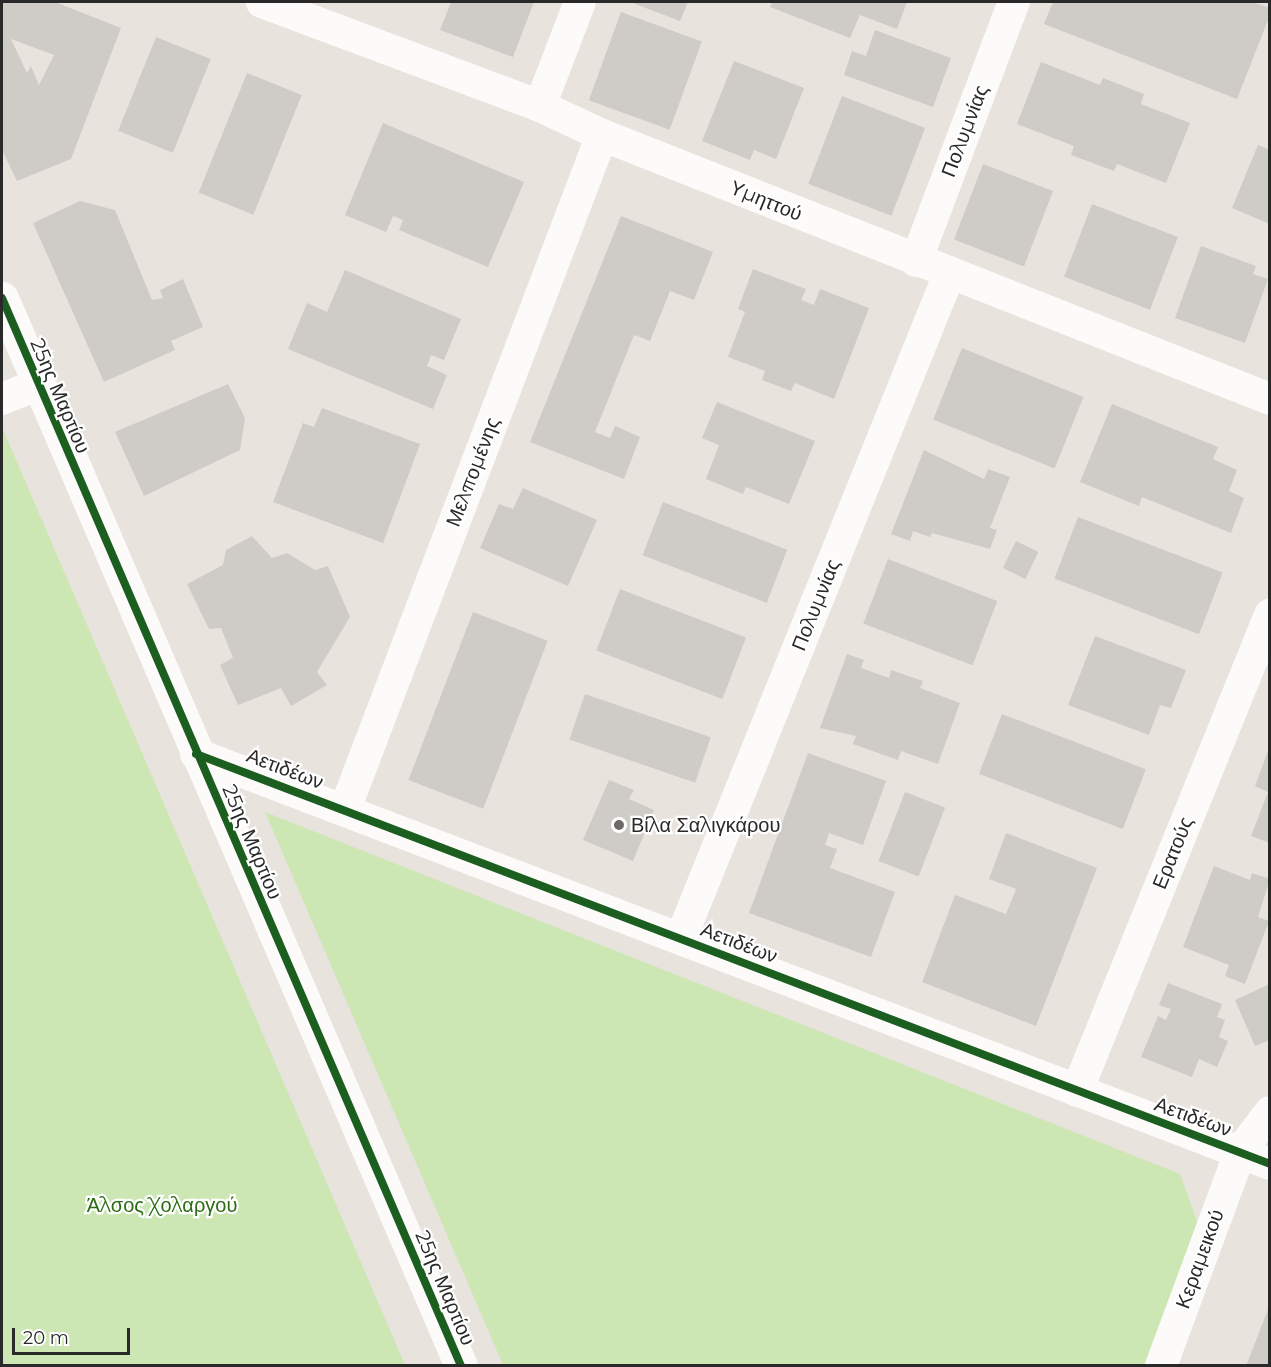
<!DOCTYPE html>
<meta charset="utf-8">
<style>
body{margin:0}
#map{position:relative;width:1271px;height:1367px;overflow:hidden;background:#e9e3de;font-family:Montserrat,sans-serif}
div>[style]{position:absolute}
.green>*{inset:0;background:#cce6b4}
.building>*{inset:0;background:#cfcbc7;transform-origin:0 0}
.minor>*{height:32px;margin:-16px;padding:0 16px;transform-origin:16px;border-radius:16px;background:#fcfbfa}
.tertiary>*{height:33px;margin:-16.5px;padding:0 16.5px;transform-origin:16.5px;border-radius:16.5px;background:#fcfbfa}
.cycleway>*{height:8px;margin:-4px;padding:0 4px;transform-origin:4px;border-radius:4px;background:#1b5e20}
.dots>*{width:16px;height:16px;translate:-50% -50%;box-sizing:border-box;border:3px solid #fff;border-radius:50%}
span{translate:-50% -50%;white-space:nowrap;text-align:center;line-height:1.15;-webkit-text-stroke:4.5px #fff;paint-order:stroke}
.street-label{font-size:20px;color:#292929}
.poi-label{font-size:20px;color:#292929}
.left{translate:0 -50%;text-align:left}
.park-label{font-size:20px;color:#2b6c14}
.frame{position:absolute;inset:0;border:3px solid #292929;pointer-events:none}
.scale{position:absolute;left:12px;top:1328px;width:118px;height:27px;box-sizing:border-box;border:3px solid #292929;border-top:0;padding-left:8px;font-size:18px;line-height:21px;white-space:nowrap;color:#292929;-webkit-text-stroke:4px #fff;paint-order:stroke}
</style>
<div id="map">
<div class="green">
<div style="clip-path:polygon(2px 427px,405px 1365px,2px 1365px)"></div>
<div style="clip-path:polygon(265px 812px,1180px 1174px,1198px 1224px,1144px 1365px,503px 1365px)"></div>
</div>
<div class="building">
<div style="clip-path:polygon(evenodd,2px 2px,55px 2px,121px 28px,71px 159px,17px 181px,2px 150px,2px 2px,11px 39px,54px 55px,39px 85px,31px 66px,27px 73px,11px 39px)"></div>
<div style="clip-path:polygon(451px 2px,534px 2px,513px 57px,440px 30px)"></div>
<div style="clip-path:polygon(630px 2px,688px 2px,680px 21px)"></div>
<div style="clip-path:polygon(772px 2px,907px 2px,897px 29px,860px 15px,850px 38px,770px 7px)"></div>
<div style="clip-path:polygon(1053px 2px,1252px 2px,1270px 8px,1270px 15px,1237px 99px,1044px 24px)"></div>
<div style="left:621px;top:12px;width:86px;height:94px;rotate:20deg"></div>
<div style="clip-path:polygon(875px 30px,951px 58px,933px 107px,844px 75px,852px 51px,866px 56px)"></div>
<div style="left:156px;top:37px;width:59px;height:101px;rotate:22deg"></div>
<div style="clip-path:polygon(734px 61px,804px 88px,776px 159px,754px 150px,750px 160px,702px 141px)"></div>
<div style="clip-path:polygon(1041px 62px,1100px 85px,1103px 78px,1144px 94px,1141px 104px,1190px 123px,1166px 183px,1117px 164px,1114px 171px,1071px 155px,1074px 146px,1017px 124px)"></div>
<div style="left:247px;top:73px;width:59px;height:129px;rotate:22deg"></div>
<div style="left:842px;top:96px;width:89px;height:94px;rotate:21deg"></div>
<div style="clip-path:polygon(383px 123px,524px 182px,488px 267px,399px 230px,403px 220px,393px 216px,386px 232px,345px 215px)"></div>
<div style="clip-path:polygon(1258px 145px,1270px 150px,1270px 224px,1232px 208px)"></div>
<div style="left:983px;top:164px;width:75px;height:81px;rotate:21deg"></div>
<div style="clip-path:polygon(80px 201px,115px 210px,152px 300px,163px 298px,160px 290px,183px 279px,203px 327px,171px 341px,175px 350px,104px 382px,33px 223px)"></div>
<div style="left:1092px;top:204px;width:92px;height:78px;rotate:21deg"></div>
<div style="clip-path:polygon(621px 216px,713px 252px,694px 300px,670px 291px,650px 341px,634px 335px,595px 432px,610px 438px,615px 426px,640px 437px,624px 479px,530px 442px)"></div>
<div style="clip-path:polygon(1201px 246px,1256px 266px,1253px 274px,1268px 279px,1245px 343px,1175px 318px)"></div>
<div style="clip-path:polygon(753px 269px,806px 289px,801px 300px,814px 305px,820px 289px,869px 308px,834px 399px,795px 383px,791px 391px,762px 380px,765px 371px,728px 357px,745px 312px,738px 309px)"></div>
<div style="clip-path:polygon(345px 270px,461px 319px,444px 360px,431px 355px,427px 366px,447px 375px,433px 409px,288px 349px,307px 303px,327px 312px)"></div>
<div style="left:962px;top:348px;width:131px;height:77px;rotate:22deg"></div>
<div style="clip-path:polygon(228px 384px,245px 418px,240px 450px,144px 496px,115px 432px)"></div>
<div style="clip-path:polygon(717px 402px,815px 441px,789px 504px,746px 487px,743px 494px,706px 479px,719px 445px,702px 438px)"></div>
<div style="clip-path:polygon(1112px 404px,1218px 447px,1213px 459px,1237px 470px,1229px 491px,1244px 498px,1231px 533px,1142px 497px,1139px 506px,1080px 482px)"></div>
<div style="clip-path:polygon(322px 408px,420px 444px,383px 543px,273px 502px,303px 423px,314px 427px)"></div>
<div style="clip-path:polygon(924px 450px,984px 479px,988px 469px,1010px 477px,990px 528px,997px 530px,990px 549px,932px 533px,930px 537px,913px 531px,910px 541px,891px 534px)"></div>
<div style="clip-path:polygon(523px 488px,597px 520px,568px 586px,480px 548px,499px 504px,513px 509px)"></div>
<div style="left:663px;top:502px;width:133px;height:57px;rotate:21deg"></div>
<div style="left:1078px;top:517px;width:155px;height:66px;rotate:21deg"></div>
<div style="clip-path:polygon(252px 536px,272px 558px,287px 553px,315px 570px,328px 566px,350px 617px,317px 672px,327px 685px,291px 706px,281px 688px,238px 705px,220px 665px,233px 658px,221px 628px,209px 629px,187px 584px,223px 565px,226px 550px)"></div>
<div style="left:1016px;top:541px;width:25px;height:30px;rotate:26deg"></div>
<div style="left:888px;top:559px;width:117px;height:69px;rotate:21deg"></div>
<div style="left:620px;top:589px;width:135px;height:66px;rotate:21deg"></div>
<div style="left:473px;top:612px;width:80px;height:180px;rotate:21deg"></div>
<div style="clip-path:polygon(1095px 636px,1186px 670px,1171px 708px,1160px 705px,1149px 735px,1068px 705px)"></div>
<div style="clip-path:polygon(847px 654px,864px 660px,861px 668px,889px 678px,891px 670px,923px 681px,920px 688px,960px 703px,938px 764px,901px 751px,898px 760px,853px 744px,856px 736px,820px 728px)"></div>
<div style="left:585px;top:694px;width:133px;height:48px;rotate:19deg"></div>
<div style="left:1002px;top:714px;width:154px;height:64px;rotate:21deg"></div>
<div style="clip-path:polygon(1269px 748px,1270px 749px,1270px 843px,1251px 836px,1268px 792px,1255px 786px)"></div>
<div style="clip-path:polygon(808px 753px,886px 781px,863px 845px,829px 833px,825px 845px,837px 849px,830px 868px,895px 892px,871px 957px,749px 913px)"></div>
<div style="clip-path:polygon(609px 780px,634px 790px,629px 799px,654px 810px,633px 861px,583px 840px)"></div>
<div style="left:905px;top:792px;width:43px;height:74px;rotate:21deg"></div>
<div style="clip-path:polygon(1006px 833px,1097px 868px,1036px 1026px,922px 982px,955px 895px,1006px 914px,1016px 889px,989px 879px)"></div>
<div style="clip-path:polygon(1214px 866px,1250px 880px,1252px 873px,1270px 879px,1258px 917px,1269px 921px,1245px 984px,1225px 976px,1229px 965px,1183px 947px)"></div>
<div style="clip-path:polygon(1168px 983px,1222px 1004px,1217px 1017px,1225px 1020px,1219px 1037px,1228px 1041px,1217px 1067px,1199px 1059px,1192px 1077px,1141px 1057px,1158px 1016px,1166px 1020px,1171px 1009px,1159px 1005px)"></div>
<div style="clip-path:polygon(1270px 984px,1270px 1040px,1255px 1046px,1235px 1000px)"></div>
<div style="clip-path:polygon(1269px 1307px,1270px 1366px,1246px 1366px)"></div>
</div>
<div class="minor">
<div style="left:262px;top:2px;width:297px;rotate:20.5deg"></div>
<div style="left:540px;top:106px;width:68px;rotate:25.1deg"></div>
<div style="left:602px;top:135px;width:718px;rotate:21.56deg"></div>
<div style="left:540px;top:106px;width:111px;rotate:-69deg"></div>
<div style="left:916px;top:261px;width:277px;rotate:-69.3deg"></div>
<div style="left:2px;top:399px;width:38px;rotate:-22deg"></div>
<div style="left:196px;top:754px;width:1150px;rotate:20.89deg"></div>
<div style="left:345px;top:809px;width:721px;rotate:-69.13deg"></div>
<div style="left:681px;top:938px;width:718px;rotate:-68.01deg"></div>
<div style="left:1077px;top:1091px;width:514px;rotate:-67.93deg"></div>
<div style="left:1161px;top:1366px;width:228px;rotate:-69.7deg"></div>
<div style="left:1240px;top:1152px;width:50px;rotate:-53.1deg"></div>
</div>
<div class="tertiary">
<div style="left:2px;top:298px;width:1162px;rotate:66.74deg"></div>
</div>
<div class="cycleway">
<div style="left:2px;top:298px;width:1162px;rotate:66.74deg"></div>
<div style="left:196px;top:754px;width:1150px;rotate:20.89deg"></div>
</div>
<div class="dots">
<div style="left:619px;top:825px;background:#6c6a68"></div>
</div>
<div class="street-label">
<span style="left:965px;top:131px;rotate:-69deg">Πολυμνίας</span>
<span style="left:766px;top:201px;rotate:22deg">Υμηττού</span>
<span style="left:60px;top:396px;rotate:67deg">25ης Μαρτίου</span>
<span style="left:473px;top:472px;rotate:-69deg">Μελπομένης</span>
<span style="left:816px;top:605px;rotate:-68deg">Πολυμνίας</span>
<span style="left:285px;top:769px;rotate:21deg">Αετιδέων</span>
<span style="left:252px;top:842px;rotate:67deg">25ης Μαρτίου</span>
<span style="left:1173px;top:853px;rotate:-68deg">Ερατούς</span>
<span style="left:739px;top:943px;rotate:21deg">Αετιδέων</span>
<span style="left:1193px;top:1117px;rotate:20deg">Αετιδέων</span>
<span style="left:1200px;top:1259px;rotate:-70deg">Κεραμεικού</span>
<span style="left:445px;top:1288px;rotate:67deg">25ης Μαρτίου</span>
</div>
<div class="poi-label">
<span class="left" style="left:631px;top:825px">Βίλα Σαλιγκάρου</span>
</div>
<div class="park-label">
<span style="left:162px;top:1205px">Άλσος Χολαργού</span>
</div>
<div class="frame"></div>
<div class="scale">20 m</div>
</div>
